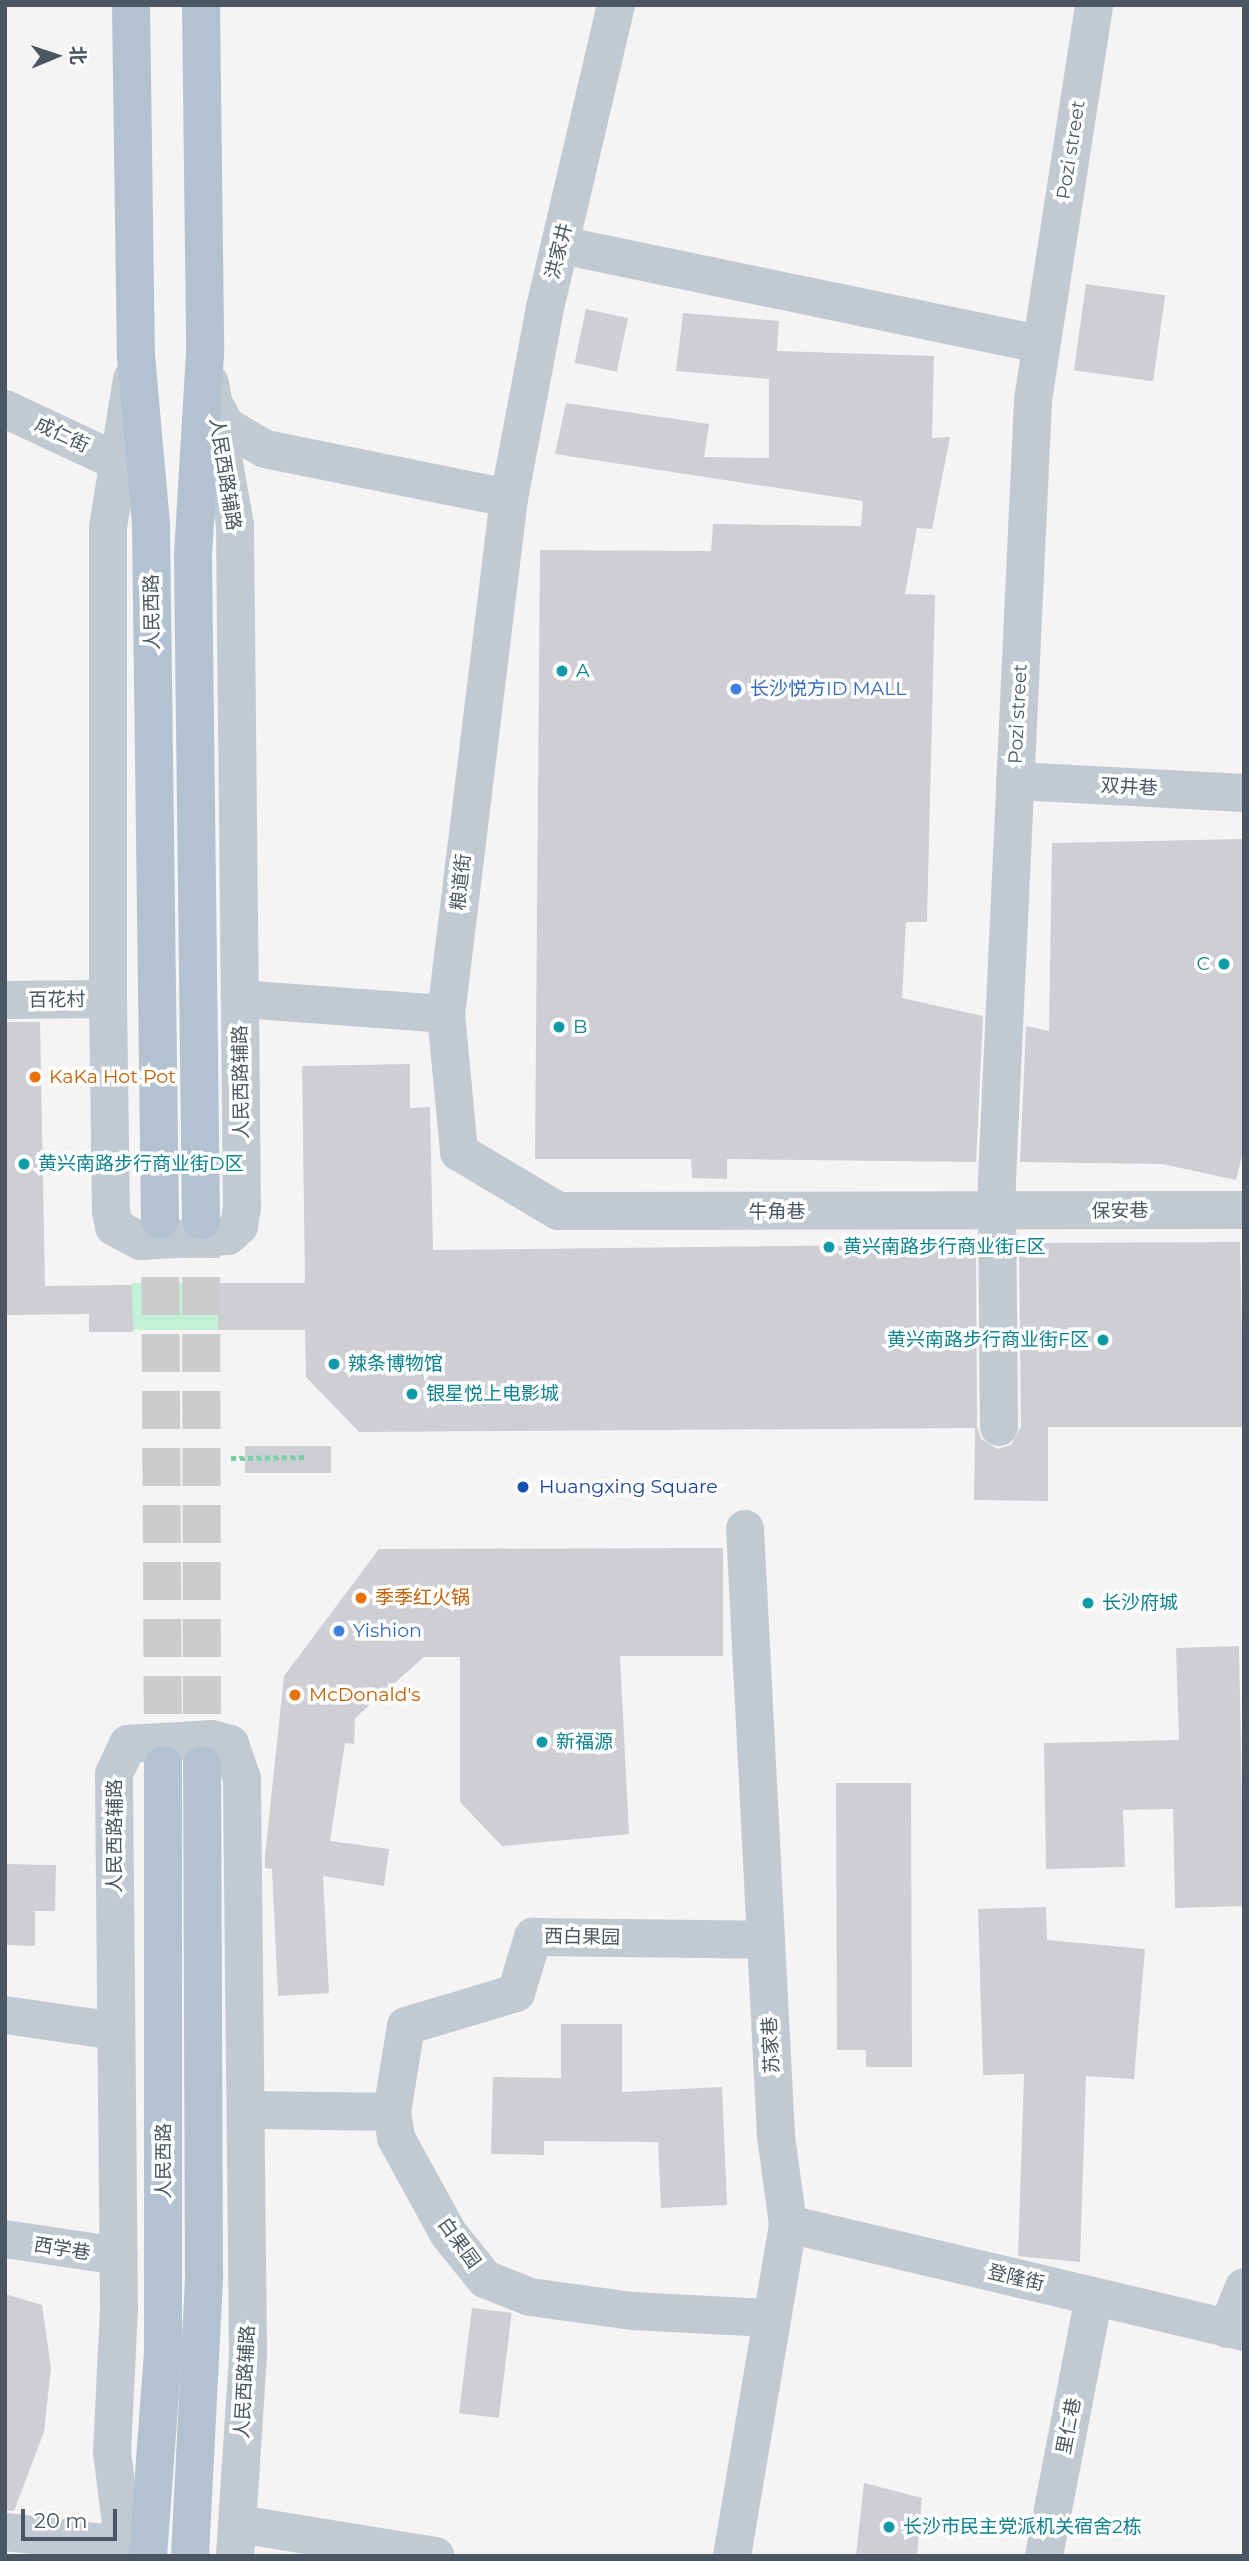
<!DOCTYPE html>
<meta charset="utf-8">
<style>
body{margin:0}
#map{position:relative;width:1249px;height:2561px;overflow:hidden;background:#f5f3f3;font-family:Montserrat,"Noto Sans SC",sans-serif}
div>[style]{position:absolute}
.green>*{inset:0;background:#c3f1d5;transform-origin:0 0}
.building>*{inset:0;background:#cdcfd5;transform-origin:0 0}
.major-tunnel>*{height:38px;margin-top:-19px;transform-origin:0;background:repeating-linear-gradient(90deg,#caccce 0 38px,transparent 0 57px)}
.path>*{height:4.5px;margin-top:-2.25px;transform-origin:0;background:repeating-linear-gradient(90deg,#7ad0a6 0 5px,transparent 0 8.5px)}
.minor>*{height:38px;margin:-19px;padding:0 19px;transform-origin:19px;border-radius:19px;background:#c1cad2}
.major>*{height:38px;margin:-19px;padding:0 19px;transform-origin:19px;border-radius:19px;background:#b3c2d1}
.dots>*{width:19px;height:19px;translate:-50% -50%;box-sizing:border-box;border:4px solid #fff;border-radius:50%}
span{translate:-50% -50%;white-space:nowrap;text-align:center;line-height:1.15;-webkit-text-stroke:7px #fff;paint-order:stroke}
.street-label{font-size:19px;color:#4a5661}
.culture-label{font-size:19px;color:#0d838f}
.left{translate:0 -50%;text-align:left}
.right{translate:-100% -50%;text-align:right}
.shop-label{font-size:19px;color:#366cbe}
.food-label{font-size:19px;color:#c56008}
.transit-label{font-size:19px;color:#164399}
.frame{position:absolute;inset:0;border:7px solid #4a5661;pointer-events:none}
.north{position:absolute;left:21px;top:21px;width:70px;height:70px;-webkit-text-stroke:5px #fff;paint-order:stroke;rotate:88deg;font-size:19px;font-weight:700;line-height:28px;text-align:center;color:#4a5661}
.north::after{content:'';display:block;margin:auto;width:24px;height:32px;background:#4a5661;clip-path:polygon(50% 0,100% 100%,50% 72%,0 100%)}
.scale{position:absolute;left:21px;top:2509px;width:96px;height:32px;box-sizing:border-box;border:4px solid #4a5661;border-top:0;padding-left:9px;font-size:21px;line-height:24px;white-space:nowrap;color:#4a5661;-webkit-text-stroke:5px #fff;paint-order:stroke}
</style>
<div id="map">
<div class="green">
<div style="left:218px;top:1283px;width:47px;height:86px;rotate:90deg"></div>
</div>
<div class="building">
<div style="left:1086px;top:284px;width:80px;height:87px;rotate:8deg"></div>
<div style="left:586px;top:309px;width:43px;height:55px;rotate:12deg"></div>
<div style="clip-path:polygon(683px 313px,779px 321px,777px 351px,934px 356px,932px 438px,950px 437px,932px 529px,917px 528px,905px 594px,935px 595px,927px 922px,906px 922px,902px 998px,983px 1016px,976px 1162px,727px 1159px,727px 1179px,692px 1178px,691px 1159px,535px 1159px,540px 550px,711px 551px,713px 524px,861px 526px,863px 501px,555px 454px,566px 403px,709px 424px,704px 457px,769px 458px,769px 379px,676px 371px)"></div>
<div style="clip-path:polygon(1244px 839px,1244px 1147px,1236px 1180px,1162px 1164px,1020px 1162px,1026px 1026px,1049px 1031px,1052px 843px)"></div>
<div style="clip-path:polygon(5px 1022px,40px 1022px,45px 1286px,132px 1285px,133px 1332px,89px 1332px,89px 1314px,5px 1315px)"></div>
<div style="clip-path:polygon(410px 1064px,410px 1108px,430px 1107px,433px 1250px,976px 1244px,977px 1427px,981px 1439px,998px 1449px,1011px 1445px,1021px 1427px,1019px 1243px,1240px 1242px,1244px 1427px,1048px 1427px,1048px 1501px,974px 1500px,975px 1428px,359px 1432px,306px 1377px,305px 1330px,218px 1330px,218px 1283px,305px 1283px,302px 1066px)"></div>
<div style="left:245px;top:1446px;width:86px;height:27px"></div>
<div style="clip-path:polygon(723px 1548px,723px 1656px,620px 1656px,629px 1834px,502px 1846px,460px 1802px,460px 1657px,424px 1657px,355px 1718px,354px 1744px,345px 1743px,330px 1841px,389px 1849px,384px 1886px,323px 1876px,329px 1993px,278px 1996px,272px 1869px,265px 1868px,265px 1856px,284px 1676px,379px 1549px)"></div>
<div style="clip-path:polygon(1239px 1646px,1244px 1906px,1175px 1908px,1173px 1809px,1123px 1810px,1125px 1867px,1046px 1869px,1044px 1743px,1179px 1740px,1176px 1648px)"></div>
<div style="clip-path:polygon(836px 1783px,911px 1783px,912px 2067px,866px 2067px,866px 2050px,837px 2050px)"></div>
<div style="clip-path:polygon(5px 1864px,56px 1865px,55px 1911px,35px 1911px,35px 1946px,5px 1945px)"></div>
<div style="clip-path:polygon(1046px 1907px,1047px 1940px,1145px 1949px,1134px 2079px,1086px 2076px,1080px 2262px,1018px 2256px,1024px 2074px,983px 2075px,978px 1909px)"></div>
<div style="clip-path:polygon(561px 2024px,622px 2024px,622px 2092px,722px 2087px,727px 2205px,661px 2208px,658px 2142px,544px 2141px,544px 2155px,491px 2154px,493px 2077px,561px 2078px)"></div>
<div style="clip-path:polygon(5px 2294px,42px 2305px,51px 2368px,44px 2432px,14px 2511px,5px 2510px)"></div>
<div style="left:472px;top:2308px;width:40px;height:106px;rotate:7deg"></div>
<div style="clip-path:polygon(864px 2483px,922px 2498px,917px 2556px,856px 2556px)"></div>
</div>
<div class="major-tunnel">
<div style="left:160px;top:1220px;width:545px;rotate:89.68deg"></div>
<div style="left:201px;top:1220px;width:545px;rotate:89.89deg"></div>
</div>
<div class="path">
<div style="left:231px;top:1458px;width:73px;rotate:-0.8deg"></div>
</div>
<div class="minor">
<div style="left:616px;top:5px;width:311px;rotate:103.2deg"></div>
<div style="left:545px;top:308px;width:193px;rotate:100.7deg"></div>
<div style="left:509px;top:498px;width:520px;rotate:96.96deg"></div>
<div style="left:446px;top:1014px;width:139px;rotate:84.6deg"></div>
<div style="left:459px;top:1152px;width:115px;rotate:30.8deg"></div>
<div style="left:558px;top:1211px;width:686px;rotate:-0.08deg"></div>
<div style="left:561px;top:245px;width:490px;rotate:11.7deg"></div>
<div style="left:132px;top:379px;width:150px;rotate:99.2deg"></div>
<div style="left:108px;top:527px;width:472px;rotate:90deg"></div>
<div style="left:108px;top:999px;width:212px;rotate:89.2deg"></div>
<div style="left:111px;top:1211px;width:16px;rotate:79deg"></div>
<div style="left:114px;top:1227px;width:30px;rotate:28deg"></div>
<div style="left:140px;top:1241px;width:88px;rotate:-3.3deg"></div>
<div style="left:228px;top:1236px;width:15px;rotate:-42deg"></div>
<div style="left:239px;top:1226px;width:18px;rotate:-81deg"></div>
<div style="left:242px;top:1208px;width:683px;rotate:-90.59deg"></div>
<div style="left:235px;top:525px;width:144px;rotate:-100deg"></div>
<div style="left:214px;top:404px;width:25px;rotate:61deg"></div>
<div style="left:226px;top:426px;width:45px;rotate:30.5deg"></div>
<div style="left:265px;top:449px;width:249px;rotate:11.4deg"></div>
<div style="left:5px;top:409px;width:125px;rotate:25.1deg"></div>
<div style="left:1015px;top:781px;width:229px;rotate:3deg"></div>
<div style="left:240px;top:999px;width:207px;rotate:4.2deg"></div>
<div style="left:5px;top:1000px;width:103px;rotate:-0.6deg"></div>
<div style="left:999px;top:1427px;width:248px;rotate:-90.5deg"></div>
<div style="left:997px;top:1179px;width:780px;rotate:-87.35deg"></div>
<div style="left:1033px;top:400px;width:400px;rotate:-81.2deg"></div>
<div style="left:5px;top:2015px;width:112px;rotate:8.2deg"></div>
<div style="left:247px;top:2110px;width:145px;rotate:0.8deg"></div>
<div style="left:392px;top:2112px;width:26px;rotate:81deg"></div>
<div style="left:396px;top:2138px;width:108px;rotate:61.3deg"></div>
<div style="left:448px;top:2233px;width:59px;rotate:51.2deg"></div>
<div style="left:485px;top:2279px;width:48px;rotate:21.8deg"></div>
<div style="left:530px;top:2297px;width:103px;rotate:7.8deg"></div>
<div style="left:632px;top:2311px;width:139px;rotate:2.9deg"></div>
<div style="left:392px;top:2112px;width:87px;rotate:-80.8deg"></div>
<div style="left:406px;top:2026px;width:115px;rotate:-16.7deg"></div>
<div style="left:516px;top:1993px;width:59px;rotate:-73.1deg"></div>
<div style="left:533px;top:1937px;width:233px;rotate:0.7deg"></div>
<div style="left:788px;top:2224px;width:469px;rotate:13.3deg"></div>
<div style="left:5px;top:2239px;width:115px;rotate:8.5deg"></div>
<div style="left:1227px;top:2329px;width:45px;rotate:-68deg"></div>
<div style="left:238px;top:2524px;width:200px;rotate:9.2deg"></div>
<div style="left:5px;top:2532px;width:119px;rotate:6.3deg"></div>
<div style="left:125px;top:2556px;width:105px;rotate:-97.1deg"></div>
<div style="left:112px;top:2452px;width:143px;rotate:-87.2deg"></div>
<div style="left:119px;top:2309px;width:535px;rotate:-90.54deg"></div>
<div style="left:114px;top:1774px;width:33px;rotate:-65deg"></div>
<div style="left:128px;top:1744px;width:84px;rotate:-3.4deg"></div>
<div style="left:212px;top:1739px;width:19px;rotate:16deg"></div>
<div style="left:230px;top:1744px;width:37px;rotate:71deg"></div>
<div style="left:242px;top:1779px;width:576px;rotate:89.4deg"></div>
<div style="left:248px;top:2355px;width:201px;rotate:93.7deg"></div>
<div style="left:732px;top:2556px;width:337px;rotate:-80.4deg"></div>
<div style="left:788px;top:2224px;width:89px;rotate:-97.8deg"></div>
<div style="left:776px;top:2136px;width:608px;rotate:-92.92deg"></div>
<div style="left:1044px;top:2556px;width:264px;rotate:-79.1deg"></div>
</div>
<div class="major">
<div style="left:131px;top:5px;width:351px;rotate:89.2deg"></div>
<div style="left:136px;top:356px;width:170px;rotate:84.9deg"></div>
<div style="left:151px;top:525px;width:695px;rotate:89.26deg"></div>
<div style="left:201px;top:5px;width:348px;rotate:89.3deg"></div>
<div style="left:205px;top:353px;width:204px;rotate:93.4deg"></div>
<div style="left:193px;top:557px;width:663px;rotate:89.31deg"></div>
<div style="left:148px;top:2556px;width:204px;rotate:-85.8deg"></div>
<div style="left:163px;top:2353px;width:588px;rotate:-90deg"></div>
<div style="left:190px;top:2556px;width:281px;rotate:-87.1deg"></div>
<div style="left:204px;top:2275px;width:510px;rotate:-90.22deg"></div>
</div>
<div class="dots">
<div style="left:562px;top:671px;background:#0f9aa8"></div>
<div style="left:736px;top:689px;background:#3f7fe0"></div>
<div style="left:1224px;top:964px;background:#0f9aa8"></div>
<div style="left:559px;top:1027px;background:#0f9aa8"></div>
<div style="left:35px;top:1077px;background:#e8710a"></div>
<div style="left:24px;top:1164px;background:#0f9aa8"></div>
<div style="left:829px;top:1247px;background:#0f9aa8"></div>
<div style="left:1103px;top:1340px;background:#0f9aa8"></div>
<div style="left:334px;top:1364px;background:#0f9aa8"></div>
<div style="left:412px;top:1394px;background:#0f9aa8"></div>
<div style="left:523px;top:1487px;background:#1a4fb4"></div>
<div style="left:361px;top:1598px;background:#e8710a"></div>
<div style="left:1088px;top:1603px;background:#0f9aa8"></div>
<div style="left:339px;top:1631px;background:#3f7fe0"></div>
<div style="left:295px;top:1695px;background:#e8710a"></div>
<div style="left:542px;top:1742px;background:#0f9aa8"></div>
<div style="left:889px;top:2527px;background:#0f9aa8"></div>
</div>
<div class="street-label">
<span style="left:1071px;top:150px;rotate:-81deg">Pozi street</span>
<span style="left:559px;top:251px;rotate:-76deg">洪家井</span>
<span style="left:62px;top:435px;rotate:25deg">成仁街</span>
<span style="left:225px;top:474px;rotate:81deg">人民西路辅路</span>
<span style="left:152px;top:612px;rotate:-91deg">人民西路</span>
<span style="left:1018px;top:714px;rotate:-87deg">Pozi street</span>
<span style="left:1129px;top:787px;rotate:3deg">双井巷</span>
<span style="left:461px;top:882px;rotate:-84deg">粮道街</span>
<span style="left:57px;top:1000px;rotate:-1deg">百花村</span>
<span style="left:241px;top:1082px;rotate:-91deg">人民西路辅路</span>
<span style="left:1120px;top:1211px;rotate:-1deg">保安巷</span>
<span style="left:777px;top:1212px">牛角巷</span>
<span style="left:115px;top:1836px;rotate:-90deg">人民西路辅路</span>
<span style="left:582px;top:1937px;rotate:1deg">西白果园</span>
<span style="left:771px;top:2045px;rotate:-93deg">苏家巷</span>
<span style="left:164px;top:2161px;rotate:-90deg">人民西路</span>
<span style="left:459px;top:2243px;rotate:54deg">白果园</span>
<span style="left:62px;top:2249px;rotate:9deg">西学巷</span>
<span style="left:1016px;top:2278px;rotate:13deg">登隆街</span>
<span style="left:245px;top:2382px;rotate:-87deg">人民西路辅路</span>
<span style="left:1069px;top:2426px;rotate:-79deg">里仁巷</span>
</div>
<div class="culture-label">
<span class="left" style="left:576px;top:671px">A</span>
<span class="right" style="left:1210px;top:964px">C</span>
<span class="left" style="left:573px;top:1027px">B</span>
<span class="left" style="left:38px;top:1164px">黄兴南路步行商业街D区</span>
<span class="left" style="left:843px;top:1247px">黄兴南路步行商业街E区</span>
<span class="right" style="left:1089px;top:1340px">黄兴南路步行商业街F区</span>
<span class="left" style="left:348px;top:1364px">辣条博物馆</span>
<span class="left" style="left:426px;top:1394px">银星悦上电影城</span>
<span class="left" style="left:1102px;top:1603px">长沙府城</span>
<span class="left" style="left:556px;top:1742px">新福源</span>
<span class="left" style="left:903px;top:2527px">长沙市民主党派机关宿舍2栋</span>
</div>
<div class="shop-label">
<span class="left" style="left:750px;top:689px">长沙悦方ID MALL</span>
<span class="left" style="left:353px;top:1631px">Yishion</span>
</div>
<div class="food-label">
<span class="left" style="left:49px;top:1077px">KaKa Hot Pot</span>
<span class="left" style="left:375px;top:1598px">季季红火锅</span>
<span class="left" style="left:309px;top:1695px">McDonald's</span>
</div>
<div class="transit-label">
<span class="left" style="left:539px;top:1487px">Huangxing Square</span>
</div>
<div class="frame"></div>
<div class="north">北</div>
<div class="scale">20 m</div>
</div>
